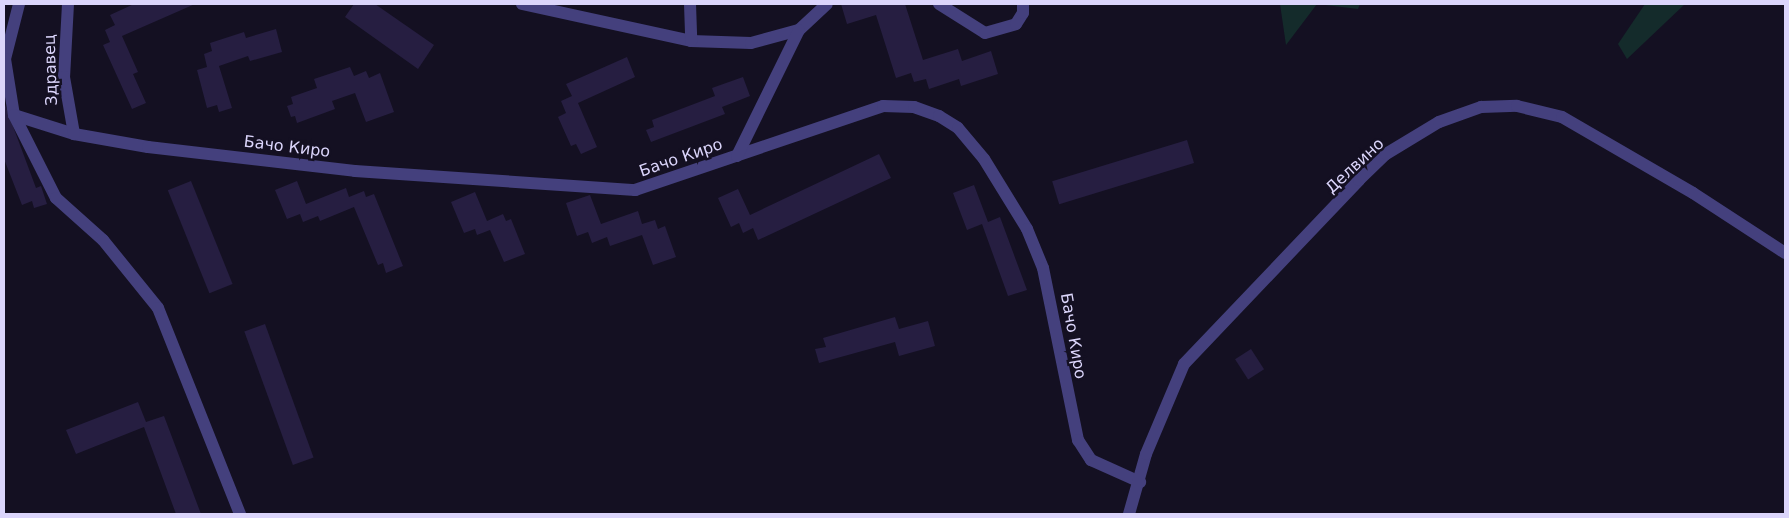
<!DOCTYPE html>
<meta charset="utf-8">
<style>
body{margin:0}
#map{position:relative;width:1789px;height:518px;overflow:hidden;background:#141022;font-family:"DejaVu Sans",sans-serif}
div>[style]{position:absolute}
.green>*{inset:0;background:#142b2b}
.building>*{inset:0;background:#261e41;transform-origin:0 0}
.minor>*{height:12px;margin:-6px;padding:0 6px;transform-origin:6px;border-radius:6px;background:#44407d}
span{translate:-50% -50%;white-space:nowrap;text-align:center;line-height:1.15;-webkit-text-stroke:5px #141022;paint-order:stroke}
.street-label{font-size:16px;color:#dbd5fb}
.frame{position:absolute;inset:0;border:5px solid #dbd5fb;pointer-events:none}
</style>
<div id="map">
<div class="green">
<div style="clip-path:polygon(1280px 4px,1360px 4px,1358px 9px,1317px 4px,1286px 45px)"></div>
<div style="clip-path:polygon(1645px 4px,1685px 4px,1627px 59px,1618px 44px)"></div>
</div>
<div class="building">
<div style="clip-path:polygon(134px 4px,195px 4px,122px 36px,138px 72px,133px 74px,146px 103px,132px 109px,103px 45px,110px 42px,105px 30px,115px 25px,110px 15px)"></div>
<div style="clip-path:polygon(354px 4px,375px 4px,434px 45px,418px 69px,345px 17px)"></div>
<div style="clip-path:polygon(841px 4px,905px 4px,923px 60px,958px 49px,962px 61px,991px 51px,998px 74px,961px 86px,959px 79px,929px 89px,926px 79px,914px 82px,911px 73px,896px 78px,876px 15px,847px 24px)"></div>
<div style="clip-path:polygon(276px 29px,282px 52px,250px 61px,248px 56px,219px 66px,232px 108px,219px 112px,217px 105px,207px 108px,197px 70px,207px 67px,204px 54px,212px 51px,210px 43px,244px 32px,246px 38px)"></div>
<div style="clip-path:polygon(627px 57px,635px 77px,578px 103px,597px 147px,581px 154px,576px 144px,571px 146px,558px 117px,566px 113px,561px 101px,572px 96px,566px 84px)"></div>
<div style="clip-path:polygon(350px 67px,354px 76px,366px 71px,369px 78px,380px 73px,394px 112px,366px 122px,355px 93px,332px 101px,335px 109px,297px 123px,295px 116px,291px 117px,287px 106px,293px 104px,291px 97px,317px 88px,314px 79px)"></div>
<div style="clip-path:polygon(743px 77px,750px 96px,722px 107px,725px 114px,651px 142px,646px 130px,654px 127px,652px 120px,715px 96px,712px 88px)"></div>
<div style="clip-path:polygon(4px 102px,36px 188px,41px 186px,47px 204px,34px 208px,32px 201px,22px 205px,4px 159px)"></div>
<div style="left:1187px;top:140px;width:24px;height:141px;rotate:73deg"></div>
<div style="clip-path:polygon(879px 154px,891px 178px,758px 240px,753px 228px,743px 233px,739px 223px,731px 227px,718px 198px,738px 189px,750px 215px)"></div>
<div style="left:191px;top:181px;width:111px;height:25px;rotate:68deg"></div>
<div style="clip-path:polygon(297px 181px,306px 204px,346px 188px,349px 197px,364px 191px,366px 197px,374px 194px,403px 266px,386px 273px,383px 263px,378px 265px,354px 207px,320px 221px,318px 216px,303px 222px,300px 214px,287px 219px,275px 190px)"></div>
<div style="clip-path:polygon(974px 185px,988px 222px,1000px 217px,1027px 290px,1008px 296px,982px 224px,967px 230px,953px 193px)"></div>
<div style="clip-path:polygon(475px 192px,487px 221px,503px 214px,506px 221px,511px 219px,525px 254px,504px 262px,490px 230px,477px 235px,475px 229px,464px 233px,451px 202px)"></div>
<div style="clip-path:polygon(590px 195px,601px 224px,638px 211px,642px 224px,655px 220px,658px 229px,665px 226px,676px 257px,653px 265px,642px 235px,610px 246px,607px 237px,592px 243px,588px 232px,577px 236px,566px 203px)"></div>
<div style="clip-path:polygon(895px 317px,899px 329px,928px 321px,935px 346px,899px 356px,895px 342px,819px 363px,815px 349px,826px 347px,823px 338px)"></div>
<div style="left:265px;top:324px;width:142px;height:22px;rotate:70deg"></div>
<div style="left:1251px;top:349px;width:24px;height:19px;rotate:57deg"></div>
<div style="clip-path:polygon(138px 402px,146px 422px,164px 416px,201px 514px,176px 514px,144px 427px,76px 454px,66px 430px)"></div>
</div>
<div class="minor">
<div style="left:19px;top:4px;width:57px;rotate:104.3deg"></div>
<div style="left:5px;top:59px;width:57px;rotate:80.9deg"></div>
<div style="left:14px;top:115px;width:63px;rotate:17.6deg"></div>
<div style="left:74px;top:134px;width:75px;rotate:10deg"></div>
<div style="left:148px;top:147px;width:208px;rotate:6.6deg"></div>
<div style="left:355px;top:171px;width:281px;rotate:3.9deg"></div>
<div style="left:635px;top:190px;width:262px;rotate:-18.7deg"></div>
<div style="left:883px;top:106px;width:31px;rotate:2deg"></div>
<div style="left:914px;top:107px;width:27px;rotate:20deg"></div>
<div style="left:939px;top:116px;width:22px;rotate:32deg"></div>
<div style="left:958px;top:128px;width:40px;rotate:50deg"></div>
<div style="left:984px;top:159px;width:82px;rotate:58.4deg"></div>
<div style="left:1027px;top:229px;width:42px;rotate:67.7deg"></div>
<div style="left:1043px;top:268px;width:176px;rotate:78.5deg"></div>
<div style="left:1078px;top:440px;width:24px;rotate:57deg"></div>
<div style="left:1091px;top:460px;width:54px;rotate:24.2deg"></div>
<div style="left:68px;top:4px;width:73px;rotate:93.1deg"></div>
<div style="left:64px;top:77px;width:58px;rotate:80deg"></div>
<div style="left:522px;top:4px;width:173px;rotate:12.3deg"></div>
<div style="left:691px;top:41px;width:60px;rotate:1.9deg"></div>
<div style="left:751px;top:43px;width:50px;rotate:-15.2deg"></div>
<div style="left:799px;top:30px;width:38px;rotate:-43deg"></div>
<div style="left:690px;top:4px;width:37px;rotate:88deg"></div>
<div style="left:939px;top:4px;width:54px;rotate:32.2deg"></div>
<div style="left:985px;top:33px;width:32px;rotate:-16deg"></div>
<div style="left:1016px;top:24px;width:13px;rotate:-58deg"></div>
<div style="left:1023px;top:13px;width:9px;rotate:-90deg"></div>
<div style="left:14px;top:115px;width:93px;rotate:63.2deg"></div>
<div style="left:56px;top:198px;width:63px;rotate:41.8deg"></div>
<div style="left:103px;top:240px;width:87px;rotate:51deg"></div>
<div style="left:158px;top:308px;width:222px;rotate:68.3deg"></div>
<div style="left:737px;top:156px;width:140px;rotate:-63.8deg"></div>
<div style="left:1129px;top:514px;width:62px;rotate:-74.2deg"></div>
<div style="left:1146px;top:454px;width:98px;rotate:-67.1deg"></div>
<div style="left:1184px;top:364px;width:254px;rotate:-46.4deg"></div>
<div style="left:1359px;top:180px;width:37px;rotate:-44deg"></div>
<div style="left:1386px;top:154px;width:62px;rotate:-31.1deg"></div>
<div style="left:1439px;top:122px;width:45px;rotate:-19.7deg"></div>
<div style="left:1481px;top:107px;width:36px;rotate:-2deg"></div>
<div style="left:1517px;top:106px;width:46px;rotate:13.7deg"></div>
<div style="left:1562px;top:117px;width:151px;rotate:30.1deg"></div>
<div style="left:1693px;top:193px;width:110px;rotate:33.1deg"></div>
</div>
<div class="street-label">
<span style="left:51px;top:70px;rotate:-92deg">Здравец</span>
<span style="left:287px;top:147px;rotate:7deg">Бачо Киро</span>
<span style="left:681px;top:158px;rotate:-19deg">Бачо Киро</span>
<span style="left:1355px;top:166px;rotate:-43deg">Делвино</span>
<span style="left:1073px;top:336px;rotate:80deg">Бачо Киро</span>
</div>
<div class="frame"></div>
</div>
